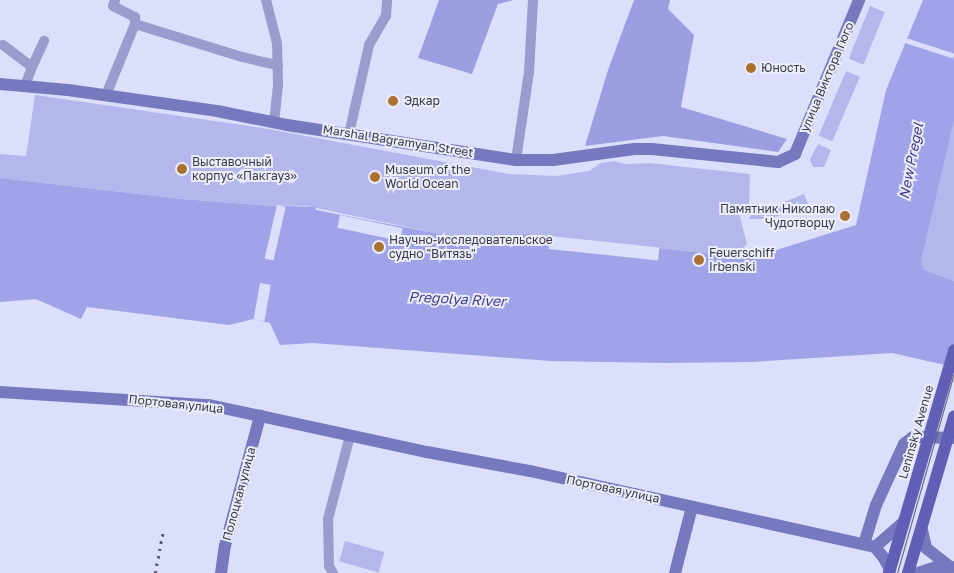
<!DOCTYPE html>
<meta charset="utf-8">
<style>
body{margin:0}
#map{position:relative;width:954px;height:573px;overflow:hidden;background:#dcdffb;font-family:"Golos Text",sans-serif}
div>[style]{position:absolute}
.green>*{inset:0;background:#b4b7eb;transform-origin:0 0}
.forest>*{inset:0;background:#9b9fe2}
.water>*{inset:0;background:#a0a3e7}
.pier>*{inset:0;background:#dcdffb;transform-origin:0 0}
.street>*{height:10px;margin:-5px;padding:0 5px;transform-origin:5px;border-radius:5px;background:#999ccc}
.secondary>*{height:12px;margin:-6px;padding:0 6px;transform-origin:6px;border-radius:6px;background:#7779bf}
.primary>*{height:12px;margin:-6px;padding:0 6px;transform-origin:6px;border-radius:6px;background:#605eb5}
.tram>*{height:1px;margin:-0.5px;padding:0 0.5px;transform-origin:0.5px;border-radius:0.5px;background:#5b5c6d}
.rail>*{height:2.5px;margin-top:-1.25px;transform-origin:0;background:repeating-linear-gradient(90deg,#5b5c6d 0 2.5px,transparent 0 7.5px)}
.dots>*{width:14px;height:14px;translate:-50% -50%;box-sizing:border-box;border:2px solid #ebedfb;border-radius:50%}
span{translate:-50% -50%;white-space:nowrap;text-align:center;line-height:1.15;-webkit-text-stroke:4px #ebedfb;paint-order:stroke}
.poi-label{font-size:12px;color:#393a48}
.left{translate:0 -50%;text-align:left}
.right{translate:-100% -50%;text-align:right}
.street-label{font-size:12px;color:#393a48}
.water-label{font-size:14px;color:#403c8b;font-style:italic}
</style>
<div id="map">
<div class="green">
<div style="left:870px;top:6px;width:16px;height:57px;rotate:22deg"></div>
<div style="left:846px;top:71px;width:15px;height:70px;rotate:23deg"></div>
<div style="clip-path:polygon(35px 95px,263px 128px,509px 174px,556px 176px,589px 171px,601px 163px,614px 161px,625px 164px,650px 163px,750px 174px,749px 208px,739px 213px,747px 244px,742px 249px,742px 257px,527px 234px,445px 235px,307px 206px,259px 205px,182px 199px,0 178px,0 154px,26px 156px)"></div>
<div style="clip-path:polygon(954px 121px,954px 281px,925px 270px,921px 262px)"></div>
<div style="clip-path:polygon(818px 144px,831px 150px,824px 167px,813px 167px,810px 159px)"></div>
<div style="clip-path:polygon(804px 194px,809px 206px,769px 219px,749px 219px,750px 216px)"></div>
<div style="left:345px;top:541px;width:41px;height:21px;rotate:16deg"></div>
</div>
<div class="forest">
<div style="clip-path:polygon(439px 0,514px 0,498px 4px,472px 74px,418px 58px)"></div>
<div style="clip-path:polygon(634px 0,670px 0,668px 9px,694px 35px,681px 107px,787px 139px,778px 152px,663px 136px,585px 146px,608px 70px)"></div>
</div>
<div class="water">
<div style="clip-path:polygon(923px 0,954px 0,954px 121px,921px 262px,925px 270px,954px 281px,954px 367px,892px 353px,752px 362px,664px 363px,550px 361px,313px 343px,280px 345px,270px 323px,253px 319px,229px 325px,87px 307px,81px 319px,36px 299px,0 302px,0 178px,182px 199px,259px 205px,315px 207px,316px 210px,445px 235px,527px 234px,751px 258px,856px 225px,886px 90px)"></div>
</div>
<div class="pier">
<div style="left:906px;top:38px;width:51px;height:5px;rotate:18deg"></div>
<div style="left:277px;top:205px;width:9px;height:55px;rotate:13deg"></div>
<div style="left:340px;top:215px;width:64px;height:13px;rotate:12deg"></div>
<div style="left:550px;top:236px;width:110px;height:13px;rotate:6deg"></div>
<div style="left:260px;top:283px;width:11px;height:37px;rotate:10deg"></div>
</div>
<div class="street">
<div style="left:115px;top:0;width:6px;rotate:108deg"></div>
<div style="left:113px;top:6px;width:25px;rotate:27deg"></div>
<div style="left:135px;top:17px;width:7px;rotate:90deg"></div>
<div style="left:266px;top:0;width:44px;rotate:75.7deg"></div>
<div style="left:277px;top:43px;width:42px;rotate:88.6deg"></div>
<div style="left:278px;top:85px;width:37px;rotate:96deg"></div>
<div style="left:3px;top:45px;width:36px;rotate:37deg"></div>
<div style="left:32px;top:67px;width:20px;rotate:110deg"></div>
<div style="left:32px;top:67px;width:29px;rotate:-65deg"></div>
<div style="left:106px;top:95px;width:77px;rotate:-67.8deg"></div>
<div style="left:135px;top:24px;width:112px;rotate:17.1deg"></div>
<div style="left:242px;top:57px;width:37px;rotate:13deg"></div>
<div style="left:349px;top:134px;width:91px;rotate:-77.3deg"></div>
<div style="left:369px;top:45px;width:34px;rotate:-60deg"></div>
<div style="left:386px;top:16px;width:16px;rotate:-86deg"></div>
<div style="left:516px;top:160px;width:89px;rotate:-81.6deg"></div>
<div style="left:529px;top:72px;width:72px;rotate:-86.8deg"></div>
<div style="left:333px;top:573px;width:8px;rotate:-120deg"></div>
<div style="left:329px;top:566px;width:47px;rotate:-91.2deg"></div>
<div style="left:328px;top:519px;width:86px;rotate:-75.2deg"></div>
</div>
<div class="secondary">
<div style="left:0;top:84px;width:68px;rotate:5deg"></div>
<div style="left:68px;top:90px;width:150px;rotate:8deg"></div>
<div style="left:217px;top:111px;width:71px;rotate:11.3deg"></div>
<div style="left:287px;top:125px;width:232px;rotate:8.7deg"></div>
<div style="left:516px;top:160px;width:37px"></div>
<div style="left:553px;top:160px;width:82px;rotate:-7.7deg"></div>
<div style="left:634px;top:149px;width:18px"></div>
<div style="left:652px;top:149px;width:127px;rotate:5.9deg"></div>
<div style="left:778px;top:162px;width:19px;rotate:-25deg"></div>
<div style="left:795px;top:154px;width:167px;rotate:-67.4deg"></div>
<div style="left:0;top:392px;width:209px;rotate:3.6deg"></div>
<div style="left:209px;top:405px;width:223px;rotate:12.2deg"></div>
<div style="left:427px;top:452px;width:105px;rotate:10.5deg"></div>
<div style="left:530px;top:471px;width:353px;rotate:12.4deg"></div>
<div style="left:875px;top:547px;width:14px;rotate:51deg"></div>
<div style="left:884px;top:558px;width:13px;rotate:63deg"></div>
<div style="left:922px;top:530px;width:18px;rotate:77deg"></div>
<div style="left:926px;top:548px;width:29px;rotate:38deg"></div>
<div style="left:864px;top:544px;width:41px;rotate:-72.9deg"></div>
<div style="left:876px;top:505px;width:67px;rotate:-65.3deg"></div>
<div style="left:904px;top:444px;width:11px;rotate:-38deg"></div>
<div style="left:913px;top:437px;width:41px;rotate:1.4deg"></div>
<div style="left:875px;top:547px;width:38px;rotate:-41deg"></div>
<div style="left:221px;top:573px;width:27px;rotate:-82deg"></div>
<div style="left:225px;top:546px;width:135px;rotate:-74.9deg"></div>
<div style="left:675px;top:573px;width:68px;rotate:-75.6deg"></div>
<div style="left:918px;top:573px;width:20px;rotate:-18deg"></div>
<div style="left:937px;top:567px;width:15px"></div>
</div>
<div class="primary">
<div style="left:889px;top:573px;width:232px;rotate:-73.7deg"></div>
<div style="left:908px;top:573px;width:163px;rotate:-73.6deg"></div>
</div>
<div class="tram">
<div style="left:897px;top:573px;width:208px;rotate:-74.1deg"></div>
</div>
<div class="rail">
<div style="left:155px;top:573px;width:42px;rotate:-79deg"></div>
</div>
<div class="dots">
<div style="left:751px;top:68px;background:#aa7230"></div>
<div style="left:393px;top:101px;background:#aa7230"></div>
<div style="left:182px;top:169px;background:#aa7230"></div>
<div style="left:375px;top:177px;background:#aa7230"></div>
<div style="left:845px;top:216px;background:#aa7230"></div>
<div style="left:379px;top:247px;background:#aa7230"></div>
<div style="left:699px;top:260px;background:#aa7230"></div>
</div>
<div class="poi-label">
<span class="left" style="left:761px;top:68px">Юность</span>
<span class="left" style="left:404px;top:101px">Эдкар</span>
<span class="left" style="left:192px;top:169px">Выставочный<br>корпус «Пакгауз»</span>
<span class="left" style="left:385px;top:177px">Museum of the<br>World Ocean</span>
<span class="right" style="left:835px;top:216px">Памятник Николаю<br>Чудотворцу</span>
<span class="left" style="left:389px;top:247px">Научно-исследовательское<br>судно "Витязь"</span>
<span class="left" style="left:709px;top:260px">Feuerschiff<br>Irbenski</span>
</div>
<div class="street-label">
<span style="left:827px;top:77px;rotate:-67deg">улица Виктора Гюго</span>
<span style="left:398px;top:141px;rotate:9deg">Marshal Bagramyan Street</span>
<span style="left:176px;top:404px;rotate:6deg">Портовая улица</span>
<span style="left:916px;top:432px;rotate:-74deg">Leninsky Avenue</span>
<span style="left:613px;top:489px;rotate:12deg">Портовая улица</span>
<span style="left:239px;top:494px;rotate:-75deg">Полоцкая улица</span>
</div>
<div class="water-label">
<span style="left:911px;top:161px;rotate:-79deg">New Pregel</span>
<span style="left:457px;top:299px;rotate:3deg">Pregolya River</span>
</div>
</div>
